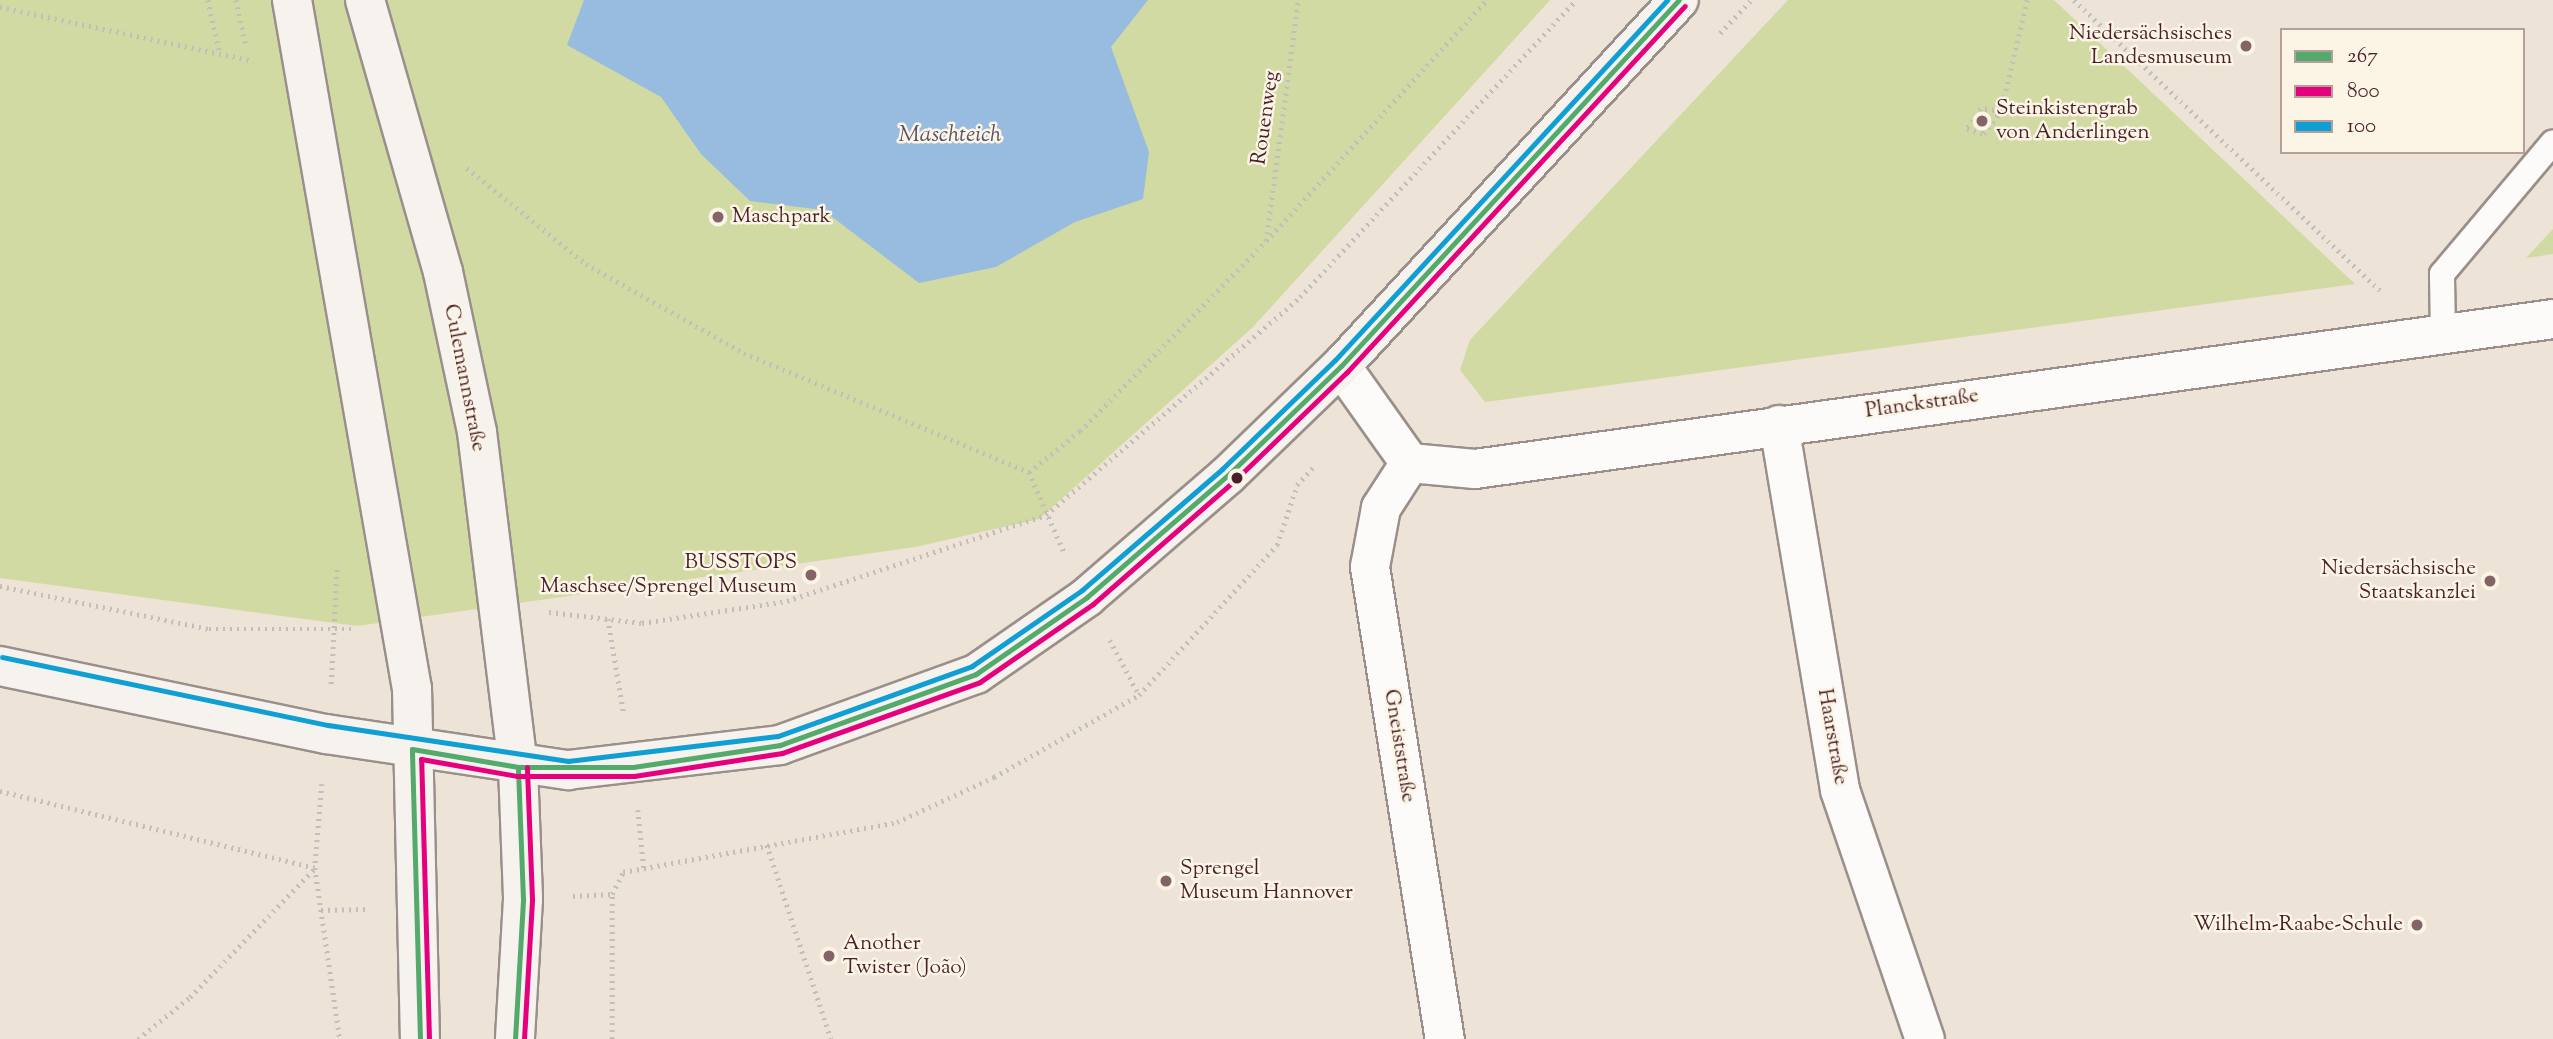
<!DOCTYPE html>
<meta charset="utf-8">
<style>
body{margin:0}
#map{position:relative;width:2553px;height:1039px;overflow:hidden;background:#ede3d6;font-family:"Sorts Mill Goudy",serif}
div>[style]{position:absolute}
.green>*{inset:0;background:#d1daa2}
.water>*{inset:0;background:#97bcdf}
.path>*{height:4.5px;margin-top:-2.25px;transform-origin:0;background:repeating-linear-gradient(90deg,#c3bdbc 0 2px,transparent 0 7px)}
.roads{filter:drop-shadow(2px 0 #9a8f8a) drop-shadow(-2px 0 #9a8f8a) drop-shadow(0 2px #9a8f8a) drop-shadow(0 -2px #9a8f8a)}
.lane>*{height:24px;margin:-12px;padding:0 12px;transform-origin:12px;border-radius:12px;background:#fcfbf9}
.street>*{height:38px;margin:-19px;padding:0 19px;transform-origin:19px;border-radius:19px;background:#fcfbf9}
.secondary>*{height:38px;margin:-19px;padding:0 19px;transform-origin:19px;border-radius:19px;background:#f6f2ee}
.bus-1>*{height:5px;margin:-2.5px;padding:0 2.5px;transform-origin:2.5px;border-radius:2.5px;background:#54aa6c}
.bus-2>*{height:5px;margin:-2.5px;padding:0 2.5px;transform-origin:2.5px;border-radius:2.5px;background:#e5007d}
.bus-3>*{height:5px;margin:-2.5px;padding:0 2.5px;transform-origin:2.5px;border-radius:2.5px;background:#0f9fd5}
.dots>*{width:19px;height:19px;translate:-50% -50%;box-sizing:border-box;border:4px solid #fcf5e5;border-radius:50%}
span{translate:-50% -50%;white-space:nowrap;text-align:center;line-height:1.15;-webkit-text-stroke:5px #fcf5e5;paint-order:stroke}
.poi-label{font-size:21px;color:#4a1f2b}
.right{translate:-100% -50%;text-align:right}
.left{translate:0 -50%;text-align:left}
.street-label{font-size:21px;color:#4a1f2b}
.water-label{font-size:23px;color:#58506b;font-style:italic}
.legend{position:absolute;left:2280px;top:28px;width:245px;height:126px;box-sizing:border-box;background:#fcf5e5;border:2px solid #b59f9b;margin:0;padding:9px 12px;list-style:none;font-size:21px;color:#4a1f2b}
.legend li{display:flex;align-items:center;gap:14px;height:35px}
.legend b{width:35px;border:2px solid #b59f9b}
</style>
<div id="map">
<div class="green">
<div style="clip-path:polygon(0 0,1550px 0,1253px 327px,1039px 519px,915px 547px,357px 626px,0 578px)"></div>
<div style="clip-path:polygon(1788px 0,2054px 0,2355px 284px,1485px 402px,1460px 370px,1470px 340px)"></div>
<div style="clip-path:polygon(2553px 229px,2553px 254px,2526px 258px)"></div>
</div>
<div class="water">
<div style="clip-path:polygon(584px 0,1148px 0,1111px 47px,1149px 152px,1143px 199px,1075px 222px,996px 267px,919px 283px,823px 210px,750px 201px,701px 154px,661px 97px,567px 45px)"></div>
</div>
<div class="path">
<div style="left:208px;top:0;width:55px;rotate:77.5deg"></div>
<div style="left:236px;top:0;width:46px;rotate:77.5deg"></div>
<div style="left:2074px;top:0;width:426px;rotate:43.5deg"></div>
<div style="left:0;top:7px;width:255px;rotate:12deg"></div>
<div style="left:1720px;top:33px;width:45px;rotate:-46.8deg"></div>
<div style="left:2001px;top:111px;width:20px;rotate:-174deg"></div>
<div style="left:1981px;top:109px;width:24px;rotate:125deg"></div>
<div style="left:1967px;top:129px;width:18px;rotate:16deg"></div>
<div style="left:1984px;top:134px;width:29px;rotate:-54deg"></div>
<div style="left:2001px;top:111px;width:114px;rotate:-76.8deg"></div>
<div style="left:467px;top:168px;width:153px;rotate:38.9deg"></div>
<div style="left:586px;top:264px;width:181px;rotate:29.4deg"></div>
<div style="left:744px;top:353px;width:309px;rotate:22.7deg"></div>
<div style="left:1029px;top:472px;width:87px;rotate:66.4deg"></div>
<div style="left:1266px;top:241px;width:243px;rotate:-82.4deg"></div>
<div style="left:1029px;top:472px;width:65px;rotate:-38.8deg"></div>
<div style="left:1080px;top:431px;width:266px;rotate:-45.6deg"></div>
<div style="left:1266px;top:241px;width:327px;rotate:-47.5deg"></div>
<div style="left:0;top:586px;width:213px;rotate:11.6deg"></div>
<div style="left:209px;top:629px;width:143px"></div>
<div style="left:549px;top:612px;width:94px;rotate:6.7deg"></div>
<div style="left:642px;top:623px;width:147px;rotate:-8.6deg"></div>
<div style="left:787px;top:601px;width:273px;rotate:-18.4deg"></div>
<div style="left:1046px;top:515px;width:335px;rotate:-40.6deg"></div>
<div style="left:1300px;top:297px;width:405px;rotate:-47.1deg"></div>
<div style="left:608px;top:619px;width:97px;rotate:80.5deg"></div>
<div style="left:1110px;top:640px;width:62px;rotate:62.2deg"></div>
<div style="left:331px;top:684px;width:117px;rotate:-87.1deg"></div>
<div style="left:322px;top:784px;width:84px;rotate:94.8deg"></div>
<div style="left:315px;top:868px;width:173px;rotate:81.7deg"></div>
<div style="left:0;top:791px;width:324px;rotate:13.7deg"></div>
<div style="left:638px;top:810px;width:59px;rotate:84.2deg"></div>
<div style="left:767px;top:845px;width:204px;rotate:71.7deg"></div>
<div style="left:573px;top:896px;width:39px;rotate:-3deg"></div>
<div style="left:612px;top:894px;width:25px;rotate:-63deg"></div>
<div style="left:623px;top:872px;width:279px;rotate:-10.3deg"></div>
<div style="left:897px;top:822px;width:107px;rotate:-24.9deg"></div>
<div style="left:994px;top:777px;width:167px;rotate:-29.5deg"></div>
<div style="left:1139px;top:695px;width:204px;rotate:-47.4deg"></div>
<div style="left:1277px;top:545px;width:63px;rotate:-71.6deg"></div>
<div style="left:1297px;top:485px;width:25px;rotate:-48deg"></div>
<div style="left:321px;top:910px;width:48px;rotate:-1.2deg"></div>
<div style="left:138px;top:1039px;width:67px;rotate:-38.9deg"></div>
<div style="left:190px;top:997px;width:180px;rotate:-45.9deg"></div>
<div style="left:612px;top:1039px;width:145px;rotate:-90deg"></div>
</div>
<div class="roads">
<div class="lane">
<div style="left:2443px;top:334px;width:60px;rotate:-91deg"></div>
<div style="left:2442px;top:274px;width:172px;rotate:-49.9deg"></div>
</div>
<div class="street">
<div style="left:1341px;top:366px;width:119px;rotate:54.6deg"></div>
<div style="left:1779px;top:425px;width:370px;rotate:80.5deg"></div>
<div style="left:1840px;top:790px;width:263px;rotate:71.2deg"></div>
<div style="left:1410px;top:463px;width:65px;rotate:5.3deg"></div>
<div style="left:1475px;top:469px;width:1088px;rotate:-7.92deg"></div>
<div style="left:1410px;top:463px;width:54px;rotate:122.8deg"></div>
<div style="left:1381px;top:508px;width:60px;rotate:100.6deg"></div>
<div style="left:1370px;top:567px;width:478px;rotate:81deg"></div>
</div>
<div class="secondary">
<div style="left:292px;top:0;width:699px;rotate:80.12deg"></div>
<div style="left:412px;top:689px;width:350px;rotate:88.7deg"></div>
<div style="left:365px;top:0;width:283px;rotate:74deg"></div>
<div style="left:443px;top:272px;width:164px;rotate:78deg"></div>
<div style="left:477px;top:432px;width:337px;rotate:83deg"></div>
<div style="left:518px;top:767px;width:132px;rotate:87.8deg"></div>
<div style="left:523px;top:899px;width:140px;rotate:93.3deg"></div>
<div style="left:0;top:666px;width:333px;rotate:11.8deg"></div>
<div style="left:326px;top:734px;width:245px;rotate:8.5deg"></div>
<div style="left:568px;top:770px;width:213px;rotate:-6.7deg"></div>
<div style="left:780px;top:745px;width:208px;rotate:-19.9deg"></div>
<div style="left:976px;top:674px;width:135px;rotate:-34.7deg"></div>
<div style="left:1087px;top:597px;width:186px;rotate:-40.9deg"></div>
<div style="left:1228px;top:475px;width:157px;rotate:-44deg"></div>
<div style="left:1341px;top:366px;width:498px;rotate:-47.3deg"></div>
</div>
</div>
<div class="bus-1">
<div style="left:420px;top:1039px;width:290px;rotate:-91.6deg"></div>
<div style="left:412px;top:749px;width:108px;rotate:9.6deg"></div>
<div style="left:518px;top:767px;width:115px"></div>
<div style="left:633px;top:767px;width:149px;rotate:-8.5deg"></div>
<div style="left:780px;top:745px;width:208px;rotate:-19.9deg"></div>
<div style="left:976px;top:674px;width:135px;rotate:-34.7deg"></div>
<div style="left:1087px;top:597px;width:186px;rotate:-40.9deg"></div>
<div style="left:1228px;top:475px;width:157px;rotate:-44deg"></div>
<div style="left:1341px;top:366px;width:498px;rotate:-47.3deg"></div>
<div style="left:515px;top:1039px;width:140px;rotate:-86.7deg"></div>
<div style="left:523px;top:899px;width:132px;rotate:-92.2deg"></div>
</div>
<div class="bus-2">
<div style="left:429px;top:1039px;width:280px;rotate:-91.6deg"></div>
<div style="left:421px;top:759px;width:97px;rotate:10deg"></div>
<div style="left:517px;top:776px;width:117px"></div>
<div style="left:634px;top:776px;width:150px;rotate:-8.8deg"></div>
<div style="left:782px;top:753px;width:210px;rotate:-19.7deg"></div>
<div style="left:980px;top:682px;width:137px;rotate:-34.6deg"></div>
<div style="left:1093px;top:604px;width:187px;rotate:-41.1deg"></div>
<div style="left:1234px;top:481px;width:157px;rotate:-44deg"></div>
<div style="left:1347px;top:372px;width:498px;rotate:-47.3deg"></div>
<div style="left:524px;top:1039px;width:140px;rotate:-86.7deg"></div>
<div style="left:532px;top:899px;width:132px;rotate:-92.2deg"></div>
</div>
<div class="bus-3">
<div style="left:2px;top:657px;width:333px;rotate:11.8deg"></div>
<div style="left:328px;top:725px;width:243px;rotate:8.5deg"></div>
<div style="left:568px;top:761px;width:211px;rotate:-6.8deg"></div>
<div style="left:778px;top:736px;width:206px;rotate:-19.8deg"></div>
<div style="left:972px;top:666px;width:134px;rotate:-34.6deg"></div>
<div style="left:1082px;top:590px;width:185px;rotate:-40.8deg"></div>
<div style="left:1222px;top:469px;width:157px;rotate:-44deg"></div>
<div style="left:1335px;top:360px;width:490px;rotate:-47.3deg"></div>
</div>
<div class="dots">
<div style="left:2246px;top:46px;background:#836467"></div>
<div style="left:1982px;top:121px;background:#836467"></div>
<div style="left:718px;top:217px;background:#836467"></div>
<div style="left:1237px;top:478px;background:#4a1f2b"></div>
<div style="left:811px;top:575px;background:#836467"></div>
<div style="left:2490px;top:581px;background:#836467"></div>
<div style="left:1166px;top:881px;background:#836467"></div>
<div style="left:2417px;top:925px;background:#836467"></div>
<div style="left:829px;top:956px;background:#836467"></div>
</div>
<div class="poi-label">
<span class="right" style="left:2232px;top:46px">Niedersächsisches<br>Landesmuseum</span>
<span class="left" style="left:1996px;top:121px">Steinkistengrab<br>von Anderlingen</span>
<span class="left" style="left:732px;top:217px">Maschpark</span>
<span class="right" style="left:797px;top:575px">BUSSTOPS<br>Maschsee/Sprengel Museum</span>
<span class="right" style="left:2476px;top:581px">Niedersächsische<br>Staatskanzlei</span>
<span class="left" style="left:1180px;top:881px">Sprengel<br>Museum Hannover</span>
<span class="right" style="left:2403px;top:925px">Wilhelm-Raabe-Schule</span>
<span class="left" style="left:843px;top:956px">Another<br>Twister (João)</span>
</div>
<div class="street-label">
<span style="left:1266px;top:118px;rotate:-82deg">Rouenweg</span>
<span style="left:464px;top:378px;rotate:79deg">Culemannstraße</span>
<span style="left:1922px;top:404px;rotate:-8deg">Planckstraße</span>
<span style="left:1832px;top:737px;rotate:80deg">Haarstraße</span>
<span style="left:1399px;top:746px;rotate:81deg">Gneiststraße</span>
</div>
<div class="water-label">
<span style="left:950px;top:136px">Maschteich</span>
</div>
<ul class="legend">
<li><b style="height:9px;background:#54aa6c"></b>267</li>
<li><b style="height:9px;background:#e5007d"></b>800</li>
<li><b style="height:9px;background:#0f9fd5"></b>100</li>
</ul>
</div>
